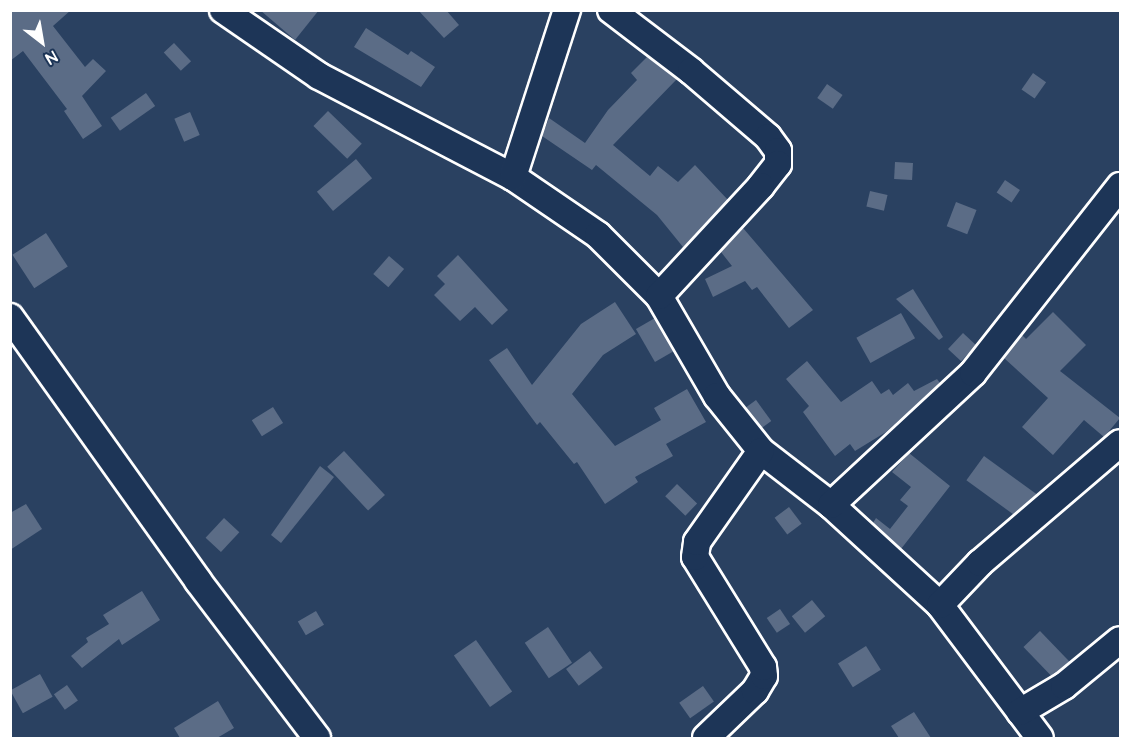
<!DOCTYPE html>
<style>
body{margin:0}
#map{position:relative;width:1131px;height:749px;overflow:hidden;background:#2a4161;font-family:"Architects Daughter",sans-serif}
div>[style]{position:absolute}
.building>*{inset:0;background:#5b6c86;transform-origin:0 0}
.roads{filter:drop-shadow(2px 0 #fff) drop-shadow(-2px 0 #fff) drop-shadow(0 2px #fff) drop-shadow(0 -2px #fff)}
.minor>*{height:26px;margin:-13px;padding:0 13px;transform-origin:13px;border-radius:13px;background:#1d3557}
span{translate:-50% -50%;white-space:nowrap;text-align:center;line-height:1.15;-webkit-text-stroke:4.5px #1d3557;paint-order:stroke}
.frame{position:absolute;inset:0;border:12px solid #fff;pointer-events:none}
.north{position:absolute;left:12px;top:12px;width:60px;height:60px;-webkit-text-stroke:4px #1d3557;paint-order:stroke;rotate:149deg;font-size:16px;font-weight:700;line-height:24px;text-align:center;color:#fff}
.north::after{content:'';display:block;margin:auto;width:21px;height:27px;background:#fff;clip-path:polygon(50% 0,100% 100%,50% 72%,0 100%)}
</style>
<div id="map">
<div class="building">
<div style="clip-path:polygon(10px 10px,71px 10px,53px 26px,85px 67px,93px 59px,106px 71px,82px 96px,102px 126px,83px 139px,64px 111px,67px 109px,23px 51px,10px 61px)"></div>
<div style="clip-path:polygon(260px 10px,319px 10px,295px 40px)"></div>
<div style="clip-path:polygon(418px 10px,446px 10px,459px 25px,444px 38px)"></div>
<div style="clip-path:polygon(366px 28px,408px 55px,411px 51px,435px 67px,421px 87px,354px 47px)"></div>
<div style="left:174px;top:43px;width:25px;height:14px;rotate:47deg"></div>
<div style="clip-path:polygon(647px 57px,677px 79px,613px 145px,650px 176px,658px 166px,678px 182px,695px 165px,728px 200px,683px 247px,657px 215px,596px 165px,592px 170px,542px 136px,549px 118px,585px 143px,608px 110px,637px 80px,631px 73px)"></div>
<div style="left:1033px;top:73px;width:16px;height:20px;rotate:35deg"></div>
<div style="left:827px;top:84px;width:19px;height:17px;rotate:35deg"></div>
<div style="left:146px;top:93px;width:16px;height:43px;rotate:55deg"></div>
<div style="left:328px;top:111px;width:47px;height:21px;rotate:44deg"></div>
<div style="left:190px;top:112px;width:25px;height:17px;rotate:67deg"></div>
<div style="left:356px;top:159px;width:25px;height:51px;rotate:50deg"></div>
<div style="left:895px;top:162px;width:18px;height:17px;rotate:3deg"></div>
<div style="left:1005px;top:180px;width:18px;height:15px;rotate:34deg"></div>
<div style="left:870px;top:191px;width:18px;height:16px;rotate:13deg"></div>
<div style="left:956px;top:202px;width:22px;height:26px;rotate:21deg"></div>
<div style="clip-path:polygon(743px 228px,813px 310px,789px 328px,757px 287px,752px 290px,745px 281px,713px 297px,705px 279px,732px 266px,721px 252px)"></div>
<div style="left:46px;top:233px;width:40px;height:40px;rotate:57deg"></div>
<div style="clip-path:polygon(458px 255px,508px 310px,492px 325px,475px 307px,460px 321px,434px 295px,445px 284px,437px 276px)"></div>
<div style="left:389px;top:256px;width:20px;height:24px;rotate:41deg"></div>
<div style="clip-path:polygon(913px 289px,943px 337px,939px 340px,896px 299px)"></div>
<div style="clip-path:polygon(615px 302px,636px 334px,603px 355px,572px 394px,615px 446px,661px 420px,654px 408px,687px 389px,706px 422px,666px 444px,673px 456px,635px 477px,638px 482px,605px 504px,577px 462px,574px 464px,540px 422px,537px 425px,489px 360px,507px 348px,532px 385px,581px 324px)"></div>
<div style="clip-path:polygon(1053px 312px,1086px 345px,1060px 371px,1120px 418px,1104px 437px,1084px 420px,1053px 455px,1022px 427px,1048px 398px,1004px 358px,1022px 335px,1026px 339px)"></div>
<div style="left:901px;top:313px;width:29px;height:51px;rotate:61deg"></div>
<div style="left:655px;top:318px;width:38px;height:22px;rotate:60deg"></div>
<div style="left:963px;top:333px;width:18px;height:22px;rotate:43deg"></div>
<div style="clip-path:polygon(807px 361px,841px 402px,872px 381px,881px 394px,889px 389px,893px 395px,908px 383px,914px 391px,937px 379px,940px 383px,886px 432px,855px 451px,850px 444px,835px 456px,803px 412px,809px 406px,786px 379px)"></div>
<div style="left:756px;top:400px;width:26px;height:13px;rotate:54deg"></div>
<div style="left:273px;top:407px;width:19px;height:25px;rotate:58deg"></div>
<div style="left:344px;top:451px;width:60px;height:23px;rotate:47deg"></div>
<div style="clip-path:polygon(909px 453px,950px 486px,901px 549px,873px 523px,876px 518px,890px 529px,908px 506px,900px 500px,911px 487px,892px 472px)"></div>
<div style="left:984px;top:456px;width:66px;height:30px;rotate:36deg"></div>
<div style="clip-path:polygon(320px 466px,334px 477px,281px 543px,271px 535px)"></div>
<div style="left:677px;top:484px;width:28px;height:17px;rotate:44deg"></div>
<div style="clip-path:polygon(26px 504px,42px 529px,10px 550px,10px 513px)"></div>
<div style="left:789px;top:507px;width:21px;height:18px;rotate:53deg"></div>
<div style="left:224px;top:518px;width:21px;height:27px;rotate:43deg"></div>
<div style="clip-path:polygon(142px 591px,160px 620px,122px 645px,119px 639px,82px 668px,71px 656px,88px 642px,86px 638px,109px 624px,103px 615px)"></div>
<div style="left:812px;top:600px;width:21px;height:26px;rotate:51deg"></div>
<div style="left:780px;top:609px;width:18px;height:16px;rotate:56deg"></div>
<div style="left:316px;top:611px;width:16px;height:21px;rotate:60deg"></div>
<div style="left:548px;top:627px;width:43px;height:28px;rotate:56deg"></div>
<div style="left:1040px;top:631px;width:43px;height:23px;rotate:46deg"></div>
<div style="left:476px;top:640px;width:63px;height:27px;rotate:55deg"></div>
<div style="left:866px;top:646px;width:28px;height:33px;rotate:58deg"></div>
<div style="left:590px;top:651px;width:21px;height:30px;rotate:53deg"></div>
<div style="left:40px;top:674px;width:26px;height:34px;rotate:61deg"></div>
<div style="left:67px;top:685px;width:19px;height:16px;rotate:55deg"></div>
<div style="left:703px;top:686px;width:19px;height:29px;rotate:55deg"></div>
<div style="clip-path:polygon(218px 701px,234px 728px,217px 738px,180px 738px,174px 728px)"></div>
<div style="clip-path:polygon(914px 712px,931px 738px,899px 738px,891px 726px)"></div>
</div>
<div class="roads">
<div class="minor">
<div style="left:223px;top:10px;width:116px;rotate:34.5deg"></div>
<div style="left:319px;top:76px;width:219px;rotate:27.5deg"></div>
<div style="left:513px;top:177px;width:103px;rotate:34.3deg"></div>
<div style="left:598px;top:235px;width:86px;rotate:45deg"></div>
<div style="left:659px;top:296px;width:116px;rotate:59.9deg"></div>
<div style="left:717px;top:396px;width:70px;rotate:51.3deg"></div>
<div style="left:761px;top:451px;width:88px;rotate:37.6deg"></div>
<div style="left:831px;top:505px;width:148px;rotate:42.5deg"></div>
<div style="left:940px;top:605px;width:166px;rotate:53.1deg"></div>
<div style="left:611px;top:10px;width:101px;rotate:37.3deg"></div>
<div style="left:691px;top:71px;width:101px;rotate:40.6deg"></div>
<div style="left:768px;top:137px;width:17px;rotate:54deg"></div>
<div style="left:778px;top:151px;width:13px;rotate:90deg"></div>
<div style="left:778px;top:164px;width:28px;rotate:128deg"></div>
<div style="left:761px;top:186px;width:150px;rotate:132.8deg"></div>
<div style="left:513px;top:177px;width:176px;rotate:-72.1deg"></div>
<div style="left:10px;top:317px;width:324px;rotate:54.5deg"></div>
<div style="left:198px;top:581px;width:197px;rotate:52.8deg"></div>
<div style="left:831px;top:505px;width:194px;rotate:-42.9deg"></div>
<div style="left:973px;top:373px;width:238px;rotate:-51.8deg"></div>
<div style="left:940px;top:605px;width:58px;rotate:-46.4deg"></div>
<div style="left:980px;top:563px;width:184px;rotate:-40.6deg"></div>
<div style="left:1020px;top:712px;width:51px;rotate:-30.6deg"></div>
<div style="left:1064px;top:686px;width:72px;rotate:-39.4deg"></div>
<div style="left:706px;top:738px;width:68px;rotate:-43.8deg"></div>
<div style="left:755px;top:691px;width:17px;rotate:-59deg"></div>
<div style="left:764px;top:676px;width:9px;rotate:-96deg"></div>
<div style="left:763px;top:667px;width:129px;rotate:-121.7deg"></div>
<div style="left:695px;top:557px;width:15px;rotate:-82deg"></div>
<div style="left:697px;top:542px;width:111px;rotate:-54.9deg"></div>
</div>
</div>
<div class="frame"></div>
<div class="north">N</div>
</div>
